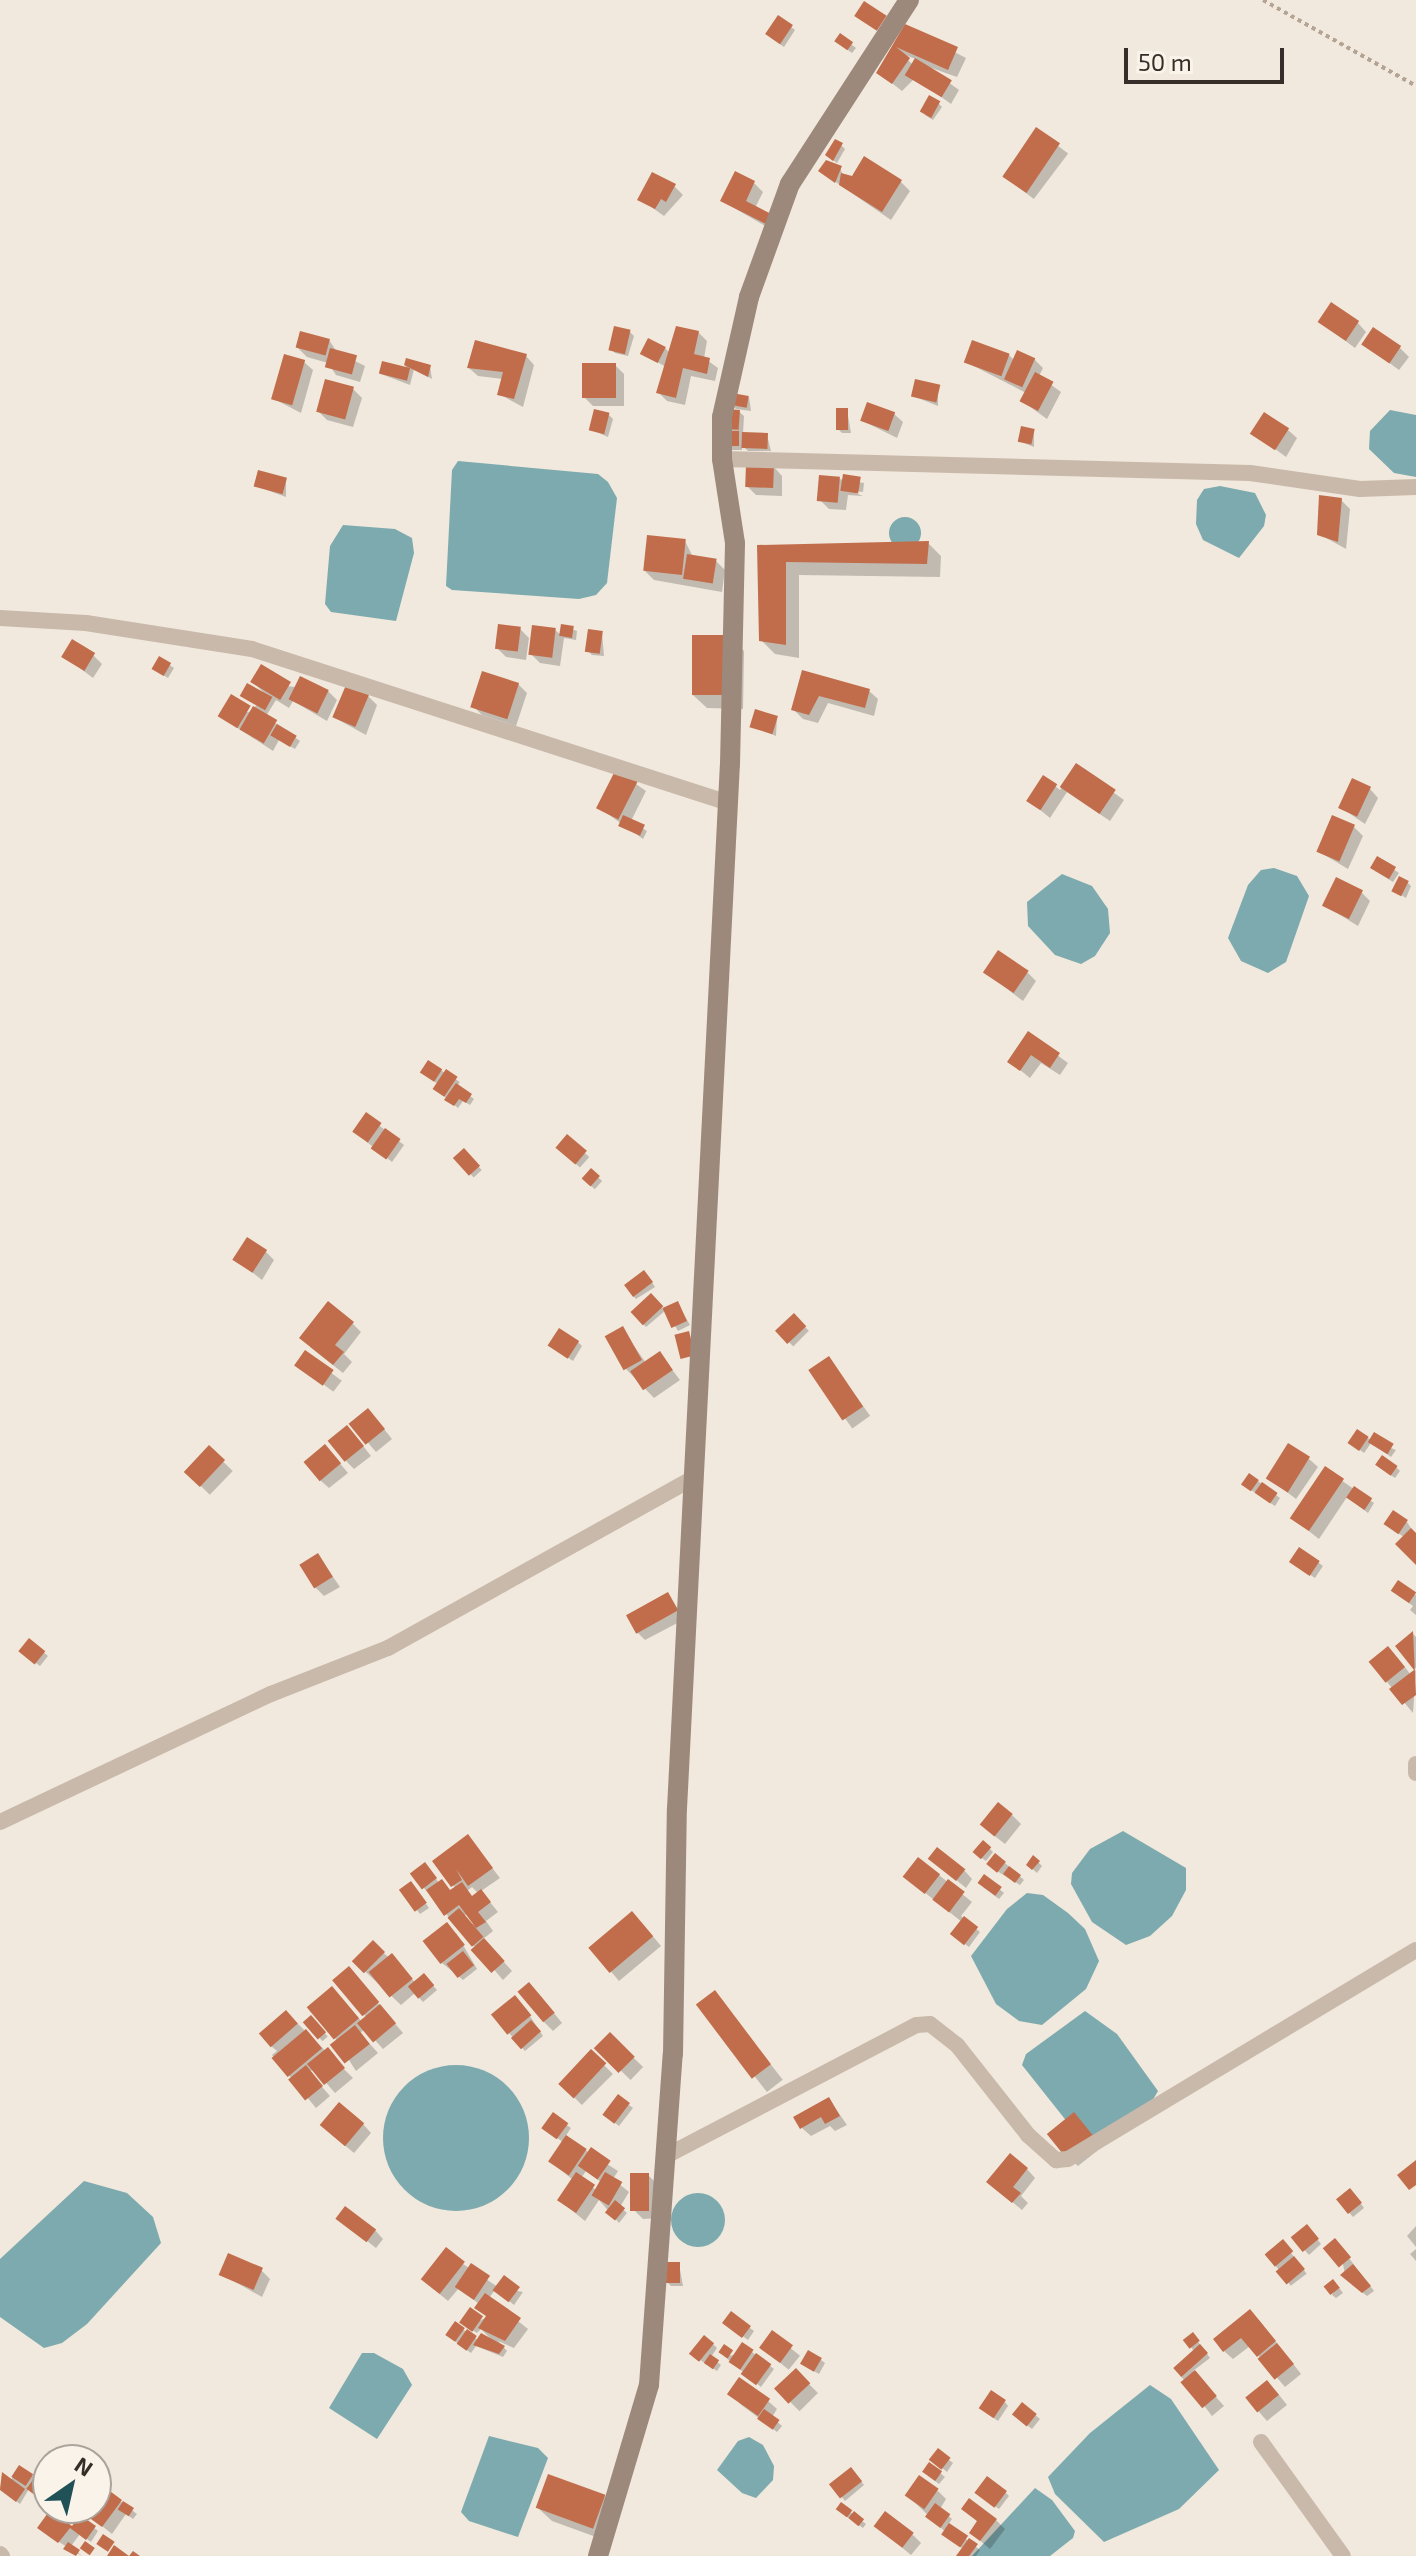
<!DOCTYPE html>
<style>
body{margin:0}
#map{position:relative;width:1416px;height:2556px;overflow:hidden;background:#f1e9dd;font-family:"Exo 2",sans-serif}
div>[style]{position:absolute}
.water>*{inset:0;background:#7daaae}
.round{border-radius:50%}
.shadow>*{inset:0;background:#0003;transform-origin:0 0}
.building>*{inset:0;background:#c16d4b;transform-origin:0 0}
.path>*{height:4px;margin-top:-2px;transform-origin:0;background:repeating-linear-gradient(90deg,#b5a394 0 4px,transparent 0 8px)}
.street>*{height:16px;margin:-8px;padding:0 8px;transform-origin:8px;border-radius:8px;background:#c9b9aa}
.secondary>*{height:20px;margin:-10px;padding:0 10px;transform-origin:10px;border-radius:10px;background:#9d897b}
span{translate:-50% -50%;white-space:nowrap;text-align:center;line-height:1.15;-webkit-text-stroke:6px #f9f3ea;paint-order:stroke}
.north{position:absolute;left:32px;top:2444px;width:80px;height:80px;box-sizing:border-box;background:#f9f3ea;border:2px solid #aba49d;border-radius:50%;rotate:34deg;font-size:22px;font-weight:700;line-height:32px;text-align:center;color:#372e29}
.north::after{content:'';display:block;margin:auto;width:28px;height:36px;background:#205157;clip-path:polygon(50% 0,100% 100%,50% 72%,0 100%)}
.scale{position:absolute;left:1124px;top:48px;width:160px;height:36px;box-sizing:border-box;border:4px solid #372e29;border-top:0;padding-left:10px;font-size:24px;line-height:28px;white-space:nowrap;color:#372e29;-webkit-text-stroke:6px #f9f3ea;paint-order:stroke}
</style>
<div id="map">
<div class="water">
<div style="clip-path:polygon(1390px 410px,1416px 415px,1416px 477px,1394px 473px,1369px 449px,1370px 431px)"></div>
<div style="clip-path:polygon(458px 461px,598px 474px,608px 482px,617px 498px,607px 583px,596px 595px,579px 599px,452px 590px,446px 586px,452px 470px)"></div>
<div style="clip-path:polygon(1220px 486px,1255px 493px,1266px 515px,1264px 526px,1239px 558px,1203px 540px,1196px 524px,1197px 500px,1204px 489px)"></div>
<div class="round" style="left:889px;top:517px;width:32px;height:32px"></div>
<div style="clip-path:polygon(343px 525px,395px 529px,412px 538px,414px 553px,396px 621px,331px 612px,325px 604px,330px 546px)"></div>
<div style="clip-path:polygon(1274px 868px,1297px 876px,1309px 896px,1286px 962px,1268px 973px,1241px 961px,1228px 938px,1248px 885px,1261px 870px)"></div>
<div style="clip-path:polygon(1062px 874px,1092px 886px,1108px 909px,1110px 933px,1095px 956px,1081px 964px,1055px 955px,1028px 926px,1027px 902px)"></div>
<div style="clip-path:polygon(1123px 1831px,1186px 1868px,1186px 1890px,1172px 1916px,1150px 1936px,1126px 1945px,1092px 1922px,1071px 1884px,1072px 1873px,1090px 1849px)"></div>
<div style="clip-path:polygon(1027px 1893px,1043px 1895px,1068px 1913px,1085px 1929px,1099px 1961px,1086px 1989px,1042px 2025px,1019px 2021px,996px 2004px,971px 1956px,1007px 1909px)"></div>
<div style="clip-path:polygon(1085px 2011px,1117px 2034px,1158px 2091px,1151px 2103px,1095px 2138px,1072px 2128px,1022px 2065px,1026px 2054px)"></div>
<div class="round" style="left:383px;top:2065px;width:146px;height:146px"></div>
<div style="clip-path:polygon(84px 2181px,127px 2193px,153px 2217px,161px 2243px,87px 2324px,62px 2343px,44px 2348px,0 2317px,0 2259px)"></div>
<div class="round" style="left:671px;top:2193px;width:54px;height:54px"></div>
<div style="clip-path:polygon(374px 2353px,403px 2369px,412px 2385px,377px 2439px,329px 2408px,362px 2353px)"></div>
<div style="clip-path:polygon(1150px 2385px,1171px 2399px,1219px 2470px,1179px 2509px,1104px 2542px,1055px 2494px,1048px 2477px,1090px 2433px)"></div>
<div style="clip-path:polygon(489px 2436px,538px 2448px,548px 2458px,518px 2537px,469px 2521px,461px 2512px)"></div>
<div style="clip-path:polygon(749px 2437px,763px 2445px,774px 2466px,773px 2480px,756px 2498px,742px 2493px,717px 2470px,738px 2441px)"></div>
<div style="clip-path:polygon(1035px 2488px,1052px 2500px,1075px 2531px,1073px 2538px,1050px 2556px,972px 2556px)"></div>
</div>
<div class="shadow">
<div style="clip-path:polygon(791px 27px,795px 30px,784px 47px,771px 38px)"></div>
<div style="clip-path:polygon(evenodd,906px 27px,966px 58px,957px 77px,926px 66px,959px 90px,951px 104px,915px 78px,902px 91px,879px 73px,906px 27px,902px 54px,916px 59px,913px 65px,902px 54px)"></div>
<div style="clip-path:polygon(840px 36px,856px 48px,852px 53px,841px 45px)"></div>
<div style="clip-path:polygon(938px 103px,942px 107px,933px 120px,925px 115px)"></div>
<div style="left:1037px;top:130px;width:39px;height:57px;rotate:37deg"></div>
<div style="clip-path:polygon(841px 145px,845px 149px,837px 163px,831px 159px)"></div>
<div style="clip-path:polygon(840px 168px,843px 175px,901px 182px,910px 191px,891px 220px,824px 174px)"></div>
<div style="clip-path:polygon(754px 183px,763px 192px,755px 208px,779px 234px,722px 201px)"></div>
<div style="clip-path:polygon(674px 186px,683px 195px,664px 216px,640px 199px)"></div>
<div style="clip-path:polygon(1320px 322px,1358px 323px,1366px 332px,1355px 348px)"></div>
<div style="clip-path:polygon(630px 332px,634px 336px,628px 356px,615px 353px,611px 349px)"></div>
<div style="clip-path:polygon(698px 332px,707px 341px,704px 358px,718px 368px,715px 381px,691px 376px,685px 405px,667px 401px,658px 392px,666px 367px,643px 354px,665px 348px,670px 353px)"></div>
<div style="clip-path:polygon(329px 340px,337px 352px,365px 366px,360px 382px,336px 375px,328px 363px,307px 357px,298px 348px)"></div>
<div style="clip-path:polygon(1364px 344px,1400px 348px,1409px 357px,1399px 370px)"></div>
<div style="clip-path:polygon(1009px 355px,1015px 361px,1034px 359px,1043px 368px,1039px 376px,1061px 392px,1047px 419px,1022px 401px,1026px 393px,966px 362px)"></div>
<div style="clip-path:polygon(526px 356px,534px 365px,523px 407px,499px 394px,503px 379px,478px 376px,469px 368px)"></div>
<div style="clip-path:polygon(407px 361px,430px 367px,432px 379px,414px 369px,410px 385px,381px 374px,405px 369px)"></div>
<div style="clip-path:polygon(304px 362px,313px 370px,301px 413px,274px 399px)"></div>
<div style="clip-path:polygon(615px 365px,624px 374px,624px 406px,593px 406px,584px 397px)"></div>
<div style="clip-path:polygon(938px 387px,938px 406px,913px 396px)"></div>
<div style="clip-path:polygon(353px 389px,362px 398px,353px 427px,327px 420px,318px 411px)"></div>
<div style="clip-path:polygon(749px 397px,751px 411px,736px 409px,744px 416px,743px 434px,767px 435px,771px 451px,748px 451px,742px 445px,742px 450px,731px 450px,729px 411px,739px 412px,732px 405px)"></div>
<div style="clip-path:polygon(847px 410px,851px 433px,842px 433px,838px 429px)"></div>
<div style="clip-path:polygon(894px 414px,903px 422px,897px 438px,863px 421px)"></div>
<div style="clip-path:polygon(609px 415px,613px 419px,608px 437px,590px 429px)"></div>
<div style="clip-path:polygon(1288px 430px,1297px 438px,1286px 457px,1254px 433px)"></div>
<div style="clip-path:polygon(1034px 431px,1034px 447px,1019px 441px)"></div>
<div style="clip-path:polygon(774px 467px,782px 476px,782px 496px,756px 495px,747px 486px)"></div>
<div style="clip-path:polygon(839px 479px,864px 483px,863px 492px,848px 490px,863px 496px,848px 495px,846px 510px,829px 509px,820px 500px)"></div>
<div style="clip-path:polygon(286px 480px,286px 497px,256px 486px)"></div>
<div style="clip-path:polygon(1341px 500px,1350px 509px,1346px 549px,1319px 534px)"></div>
<div style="clip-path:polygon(685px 541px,693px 557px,716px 561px,725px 570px,722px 592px,654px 580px,645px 571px)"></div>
<div style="clip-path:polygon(928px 543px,941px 556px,940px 577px,799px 575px,799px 658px,775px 654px,761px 640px,759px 547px)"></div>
<div style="clip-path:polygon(563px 626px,577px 631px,576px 640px,564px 638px,560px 666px,540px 663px,531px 654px,555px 630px,562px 636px)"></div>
<div style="clip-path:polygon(520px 629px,529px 638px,526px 660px,506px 657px,497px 648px)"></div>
<div style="clip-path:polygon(602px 633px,604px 656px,592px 655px,588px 651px)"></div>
<div style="clip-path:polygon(730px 637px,744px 651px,743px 709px,707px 708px,693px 695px)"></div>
<div style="clip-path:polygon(93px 655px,102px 664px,93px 678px,64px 656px)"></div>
<div style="clip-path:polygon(160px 659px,174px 668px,168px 678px,158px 672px)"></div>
<div style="clip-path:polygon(803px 673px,869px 691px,878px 699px,874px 716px,828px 703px,818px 723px,803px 719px,794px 710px)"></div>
<div style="clip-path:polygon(253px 682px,328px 691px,337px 700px,327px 721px,293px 701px,289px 708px,276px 700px,266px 716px,300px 741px,295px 749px,279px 740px,273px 751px,221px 717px,253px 711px,263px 692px)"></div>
<div style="clip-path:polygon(518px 684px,527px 693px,516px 726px,482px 715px,473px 706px)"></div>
<div style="clip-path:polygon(368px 696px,377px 705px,366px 735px,335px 718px)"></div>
<div style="clip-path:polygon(777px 717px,776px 736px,752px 726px)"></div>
<div style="clip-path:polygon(1076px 766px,1124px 800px,1110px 821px,1067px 792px,1050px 818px,1028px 800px,1044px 777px,1060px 790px)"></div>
<div style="clip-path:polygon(617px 771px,646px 791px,631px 821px,647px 831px,643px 839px,598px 807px)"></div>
<div style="clip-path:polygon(1370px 789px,1378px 798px,1365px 824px,1340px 807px)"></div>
<div style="clip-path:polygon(1354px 827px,1363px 836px,1348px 869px,1318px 851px)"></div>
<div style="clip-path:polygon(1377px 858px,1399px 873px,1393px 882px,1375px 871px)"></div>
<div style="clip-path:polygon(1408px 883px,1411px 886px,1406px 898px,1394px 891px)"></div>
<div style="clip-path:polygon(1361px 892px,1370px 901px,1358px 926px,1324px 905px)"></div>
<div style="clip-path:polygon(985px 972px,1028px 973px,1036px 981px,1023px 1001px)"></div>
<div style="clip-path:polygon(1028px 1034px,1068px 1063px,1060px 1075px,1041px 1063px,1030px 1078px,1010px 1062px)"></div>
<div style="clip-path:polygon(429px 1063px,460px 1082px,457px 1086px,474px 1099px,470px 1105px,463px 1101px,458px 1108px,439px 1092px,438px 1084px,422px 1073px)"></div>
<div style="clip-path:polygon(366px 1115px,404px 1145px,392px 1162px,358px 1135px)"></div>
<div style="left:567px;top:1137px;width:30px;height:14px;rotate:42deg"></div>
<div style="left:464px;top:1151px;width:26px;height:11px;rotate:47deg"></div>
<div style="left:591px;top:1171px;width:15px;height:11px;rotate:42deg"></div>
<div style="clip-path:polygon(266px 1252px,274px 1260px,262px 1280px,235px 1259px)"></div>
<div style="clip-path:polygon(648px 1276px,655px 1287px,636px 1299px,632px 1295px)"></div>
<div style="clip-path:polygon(651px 1296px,664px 1310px,678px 1304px,690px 1325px,678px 1331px,666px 1310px,646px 1327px,632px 1312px)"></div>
<div style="left:794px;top:1316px;width:21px;height:22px;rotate:45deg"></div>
<div style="clip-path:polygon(352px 1323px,361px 1332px,344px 1354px,352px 1362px,343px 1373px,310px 1347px)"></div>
<div style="clip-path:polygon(622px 1329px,646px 1363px,660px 1354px,680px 1380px,654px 1398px,626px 1369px)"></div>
<div style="clip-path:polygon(578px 1342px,582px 1346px,573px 1361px,555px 1349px)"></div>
<div style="left:305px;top:1353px;width:46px;height:14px;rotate:37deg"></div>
<div style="left:829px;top:1359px;width:70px;height:22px;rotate:54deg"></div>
<div style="clip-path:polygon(376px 1419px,392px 1439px,376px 1452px,352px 1424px)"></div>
<div style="clip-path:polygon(1358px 1432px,1371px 1440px,1396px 1450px,1391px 1457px,1371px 1443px,1364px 1453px,1355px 1446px)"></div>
<div style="clip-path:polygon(356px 1437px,371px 1456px,354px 1469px,346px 1461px)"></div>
<div style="left:209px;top:1448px;width:33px;height:33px;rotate:44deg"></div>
<div style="clip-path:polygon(333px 1455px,348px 1473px,329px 1488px,320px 1480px)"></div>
<div style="clip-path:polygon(1309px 1459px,1318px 1467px,1296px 1499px,1267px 1477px)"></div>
<div style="clip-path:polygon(1396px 1467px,1400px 1471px,1395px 1478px,1382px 1469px)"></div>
<div style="clip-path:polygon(1325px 1469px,1374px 1503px,1368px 1513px,1347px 1497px,1319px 1539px,1292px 1518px)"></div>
<div style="clip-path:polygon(1258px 1481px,1280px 1498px,1275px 1506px,1248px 1488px)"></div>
<div style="clip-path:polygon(1407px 1522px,1416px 1536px,1416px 1563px,1404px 1537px,1390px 1528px)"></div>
<div style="clip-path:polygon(1300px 1549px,1323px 1566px,1315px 1578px,1295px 1565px)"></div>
<div style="clip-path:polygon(318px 1555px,340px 1587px,324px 1596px,315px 1587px)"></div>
<div style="clip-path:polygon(1399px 1583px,1416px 1595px,1416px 1615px,1410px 1610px,1413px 1606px,1397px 1595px)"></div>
<div style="clip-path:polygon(668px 1595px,685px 1619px,645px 1640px,637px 1632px)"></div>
<div style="clip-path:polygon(1413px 1634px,1416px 1637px,1416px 1669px,1397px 1646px)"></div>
<div style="clip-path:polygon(30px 1641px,48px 1656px,40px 1666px,25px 1655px)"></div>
<div style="clip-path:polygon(1397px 1657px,1411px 1675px,1416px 1670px,1413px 1713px,1387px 1682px)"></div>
<div style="clip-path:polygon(1012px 1815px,1021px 1824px,1005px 1844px,992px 1834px)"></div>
<div style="clip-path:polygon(evenodd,468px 1837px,500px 1878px,481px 1891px,498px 1912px,486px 1921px,493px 1931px,483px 1939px,512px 1971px,503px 1980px,423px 1887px,429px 1868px,439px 1883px,452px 1892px,456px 1889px,434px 1861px,468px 1837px,472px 1887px,479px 1894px,473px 1898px,467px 1891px,472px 1887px,468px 1837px,468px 1913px,475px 1923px,473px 1925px,464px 1916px,468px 1913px)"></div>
<div style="clip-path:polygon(989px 1848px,993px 1852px,986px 1861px,979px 1856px)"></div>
<div style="clip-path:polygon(1034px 1858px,1042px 1866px,1037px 1873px,1028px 1865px)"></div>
<div style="clip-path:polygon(931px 1859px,964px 1870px,972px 1879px,966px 1888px)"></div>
<div style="clip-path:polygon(1005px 1863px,1024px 1880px,1020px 1885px,992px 1868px)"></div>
<div style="clip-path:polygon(939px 1875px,972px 1902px,961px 1916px,980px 1932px,969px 1947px,957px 1938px,962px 1922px,905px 1877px)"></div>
<div style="clip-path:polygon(984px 1876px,1004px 1893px,999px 1899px,983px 1887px)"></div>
<div style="clip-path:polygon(415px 1888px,429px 1908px,420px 1914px,417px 1910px)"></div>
<div style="clip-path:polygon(641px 1922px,661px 1946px,619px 1981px,591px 1948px)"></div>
<div style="clip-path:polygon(456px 1933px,477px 1969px,463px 1980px,442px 1963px)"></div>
<div style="clip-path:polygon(373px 1943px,416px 1983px,424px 1976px,437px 1990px,423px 2002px,415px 1993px,401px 2005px,354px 1961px)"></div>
<div style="clip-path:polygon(357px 1978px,403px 2033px,383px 2049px,365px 2029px,360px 2033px,378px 2053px,356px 2071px,335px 2038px,341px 1997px,362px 2022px,367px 2018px,335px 1981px)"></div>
<div style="clip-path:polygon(538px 1993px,562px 2023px,553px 2031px,544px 2022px)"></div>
<div style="left:715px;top:1993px;width:110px;height:20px;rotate:52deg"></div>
<div style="clip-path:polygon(524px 2007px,543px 2036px,525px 2051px,508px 2032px)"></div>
<div style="left:311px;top:2018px;width:25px;height:7px;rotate:48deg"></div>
<div style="clip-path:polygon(295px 2021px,353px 2078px,335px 2093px,314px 2069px,309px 2072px,330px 2096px,316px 2108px,272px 2055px,277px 2051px,271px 2046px)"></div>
<div style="left:610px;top:2035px;width:46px;height:18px;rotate:44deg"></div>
<div style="left:591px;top:2052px;width:31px;height:44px;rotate:45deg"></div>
<div style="clip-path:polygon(618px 2097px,633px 2108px,619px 2126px,609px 2118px)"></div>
<div style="clip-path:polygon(829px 2099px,847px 2125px,835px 2131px,830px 2126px,811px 2136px,802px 2128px)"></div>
<div style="clip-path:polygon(evenodd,553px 2115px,571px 2128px,565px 2137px,618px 2171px,613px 2179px,629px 2192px,620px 2207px,627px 2213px,619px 2223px,599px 2200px,585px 2221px,559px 2200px,573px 2180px,550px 2161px,563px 2142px,548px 2132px,553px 2115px,586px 2171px,601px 2182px,596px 2190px,581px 2178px,586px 2171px)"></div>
<div style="clip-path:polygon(363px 2124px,371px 2133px,354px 2153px,331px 2134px)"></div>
<div style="clip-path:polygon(1102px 2147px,1078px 2166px,1069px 2158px)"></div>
<div style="clip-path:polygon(1027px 2169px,1035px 2178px,1021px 2196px,1028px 2203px,1022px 2210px,998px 2190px)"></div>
<div style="clip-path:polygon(648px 2175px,657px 2184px,658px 2218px,643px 2219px,634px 2210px)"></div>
<div style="clip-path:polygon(1354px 2194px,1364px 2208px,1353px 2217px,1338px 2200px)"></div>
<div style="clip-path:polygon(338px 2218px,375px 2230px,383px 2239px,376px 2248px)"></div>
<div style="clip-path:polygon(1416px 2226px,1416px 2247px,1407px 2236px)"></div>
<div style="clip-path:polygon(1311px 2231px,1321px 2244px,1309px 2255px,1294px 2238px)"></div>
<div style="left:1282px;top:2241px;width:41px;height:20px;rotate:53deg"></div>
<div style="clip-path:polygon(1339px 2245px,1374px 2291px,1367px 2296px,1346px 2279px)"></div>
<div style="clip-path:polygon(1416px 2249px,1416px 2261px,1410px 2254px)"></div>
<div style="clip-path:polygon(463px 2264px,498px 2287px,523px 2292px,514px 2305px,495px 2290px,489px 2298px,528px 2329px,514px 2348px,498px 2341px,507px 2351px,503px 2357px,476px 2346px,471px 2353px,452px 2339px,455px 2324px,478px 2340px,492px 2340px,481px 2329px,477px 2333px,466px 2326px,488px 2317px,479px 2304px,459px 2288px,448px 2301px,431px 2287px)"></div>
<div style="clip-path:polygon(679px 2264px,683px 2286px,671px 2286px,667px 2282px)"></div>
<div style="clip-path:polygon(261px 2270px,270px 2279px,262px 2297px,221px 2274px)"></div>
<div style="clip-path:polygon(1337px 2285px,1343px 2293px,1336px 2298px,1332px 2295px)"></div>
<div style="clip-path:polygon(731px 2314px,754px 2331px,748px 2340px,729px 2326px)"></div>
<div style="clip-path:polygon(1259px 2320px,1301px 2374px,1285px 2387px,1250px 2346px,1233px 2359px,1224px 2351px)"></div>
<div style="left:772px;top:2333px;width:36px;height:18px;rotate:39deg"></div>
<div style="clip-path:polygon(1193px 2335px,1210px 2358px,1193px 2371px,1224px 2406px,1212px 2416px,1180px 2375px,1194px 2351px,1186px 2341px)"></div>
<div style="clip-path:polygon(713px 2344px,717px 2348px,711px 2357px,721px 2365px,717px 2371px,697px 2358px)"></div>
<div style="clip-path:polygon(743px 2345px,774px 2369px,761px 2387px,724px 2356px,735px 2355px)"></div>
<div style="clip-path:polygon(821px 2360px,825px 2363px,819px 2374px,807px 2367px)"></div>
<div style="left:796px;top:2371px;width:31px;height:26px;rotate:45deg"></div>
<div style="clip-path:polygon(1276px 2391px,1287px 2405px,1267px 2421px,1247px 2398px)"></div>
<div style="clip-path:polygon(768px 2401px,777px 2409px,772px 2417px,782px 2426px,777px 2432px,739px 2403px)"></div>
<div style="clip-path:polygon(1005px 2402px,1008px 2406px,998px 2421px,984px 2411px)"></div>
<div style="clip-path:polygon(1022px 2404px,1040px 2419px,1032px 2429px,1018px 2418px)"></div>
<div style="clip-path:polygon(949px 2460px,953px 2463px,947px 2472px,936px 2463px)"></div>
<div style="clip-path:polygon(930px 2465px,945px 2477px,939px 2484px,928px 2476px)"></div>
<div style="clip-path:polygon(20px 2467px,47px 2487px,39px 2498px,29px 2489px,20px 2504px,0 2489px,2px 2475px,10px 2481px)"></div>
<div style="clip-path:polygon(855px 2473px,864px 2485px,845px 2501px,832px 2485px)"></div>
<div style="clip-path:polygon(104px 2489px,137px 2514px,133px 2519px,126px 2514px,112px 2534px,87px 2514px,96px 2508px)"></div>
<div style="clip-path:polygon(938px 2491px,946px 2499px,940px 2509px,952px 2519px,948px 2525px,980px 2550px,976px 2556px,959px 2556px,963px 2549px,907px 2495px)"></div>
<div style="clip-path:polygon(1005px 2492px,1009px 2496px,999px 2509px,981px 2496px)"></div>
<div style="clip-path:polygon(604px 2496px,618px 2510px,607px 2541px,552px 2521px,538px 2508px)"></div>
<div style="clip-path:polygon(59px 2508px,79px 2508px,79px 2516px,98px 2531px,91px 2542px,80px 2534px,71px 2546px,82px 2556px,49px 2536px,75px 2525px)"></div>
<div style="clip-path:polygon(964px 2509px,996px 2520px,1005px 2529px,990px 2549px,971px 2533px,978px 2522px)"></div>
<div style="clip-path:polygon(850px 2512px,866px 2524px,863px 2528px,842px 2513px)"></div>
<div style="clip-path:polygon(876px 2526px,912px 2534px,921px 2543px,911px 2555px)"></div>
</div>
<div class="building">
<div style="left:864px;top:1px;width:27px;height:18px;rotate:33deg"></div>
<div style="left:778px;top:15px;width:18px;height:23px;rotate:34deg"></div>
<div style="clip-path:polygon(905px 24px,958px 47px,948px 70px,896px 47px,910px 58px,892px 84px,876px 73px)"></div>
<div style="left:840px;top:33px;width:16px;height:10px;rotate:35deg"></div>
<div style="left:915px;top:58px;width:43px;height:20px;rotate:31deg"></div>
<div style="left:929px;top:95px;width:13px;height:19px;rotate:29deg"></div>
<div style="left:1036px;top:127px;width:29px;height:60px;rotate:34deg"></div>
<div style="clip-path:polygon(835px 139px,843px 143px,833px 161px,825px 155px)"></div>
<div style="clip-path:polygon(864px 156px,902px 180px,882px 212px,839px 185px,841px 173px,852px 176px)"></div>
<div style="clip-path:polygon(826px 160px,842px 166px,835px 183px,818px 171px)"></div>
<div style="clip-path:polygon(735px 171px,755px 181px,746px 201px,775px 216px,770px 226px,720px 201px)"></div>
<div style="clip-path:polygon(652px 172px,676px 184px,666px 202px,661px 199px,655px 209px,637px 200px)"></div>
<div style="left:1331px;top:302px;width:34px;height:24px;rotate:34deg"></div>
<div style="left:614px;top:326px;width:17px;height:25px;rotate:13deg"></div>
<div style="clip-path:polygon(676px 326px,699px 331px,694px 354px,710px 358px,707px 374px,683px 368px,676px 398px,656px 393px)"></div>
<div style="left:1373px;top:327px;width:34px;height:21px;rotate:34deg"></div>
<div style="left:300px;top:331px;width:31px;height:17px;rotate:15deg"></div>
<div style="left:648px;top:338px;width:20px;height:18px;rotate:27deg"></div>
<div style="clip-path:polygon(475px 340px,527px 354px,514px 399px,497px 395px,503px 372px,467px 368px)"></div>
<div style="left:972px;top:340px;width:40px;height:24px;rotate:20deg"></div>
<div style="left:330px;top:348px;width:28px;height:20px;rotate:15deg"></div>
<div style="left:1017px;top:350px;width:20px;height:32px;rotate:24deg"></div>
<div style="left:284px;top:354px;width:22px;height:47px;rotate:16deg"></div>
<div style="clip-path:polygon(406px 358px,431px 365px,428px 377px,404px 365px)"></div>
<div style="left:382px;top:361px;width:29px;height:13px;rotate:14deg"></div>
<div style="left:582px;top:363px;width:34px;height:35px"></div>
<div style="left:1035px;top:372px;width:21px;height:33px;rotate:28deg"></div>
<div style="left:325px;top:379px;width:30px;height:34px;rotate:15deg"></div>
<div style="left:915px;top:379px;width:26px;height:18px;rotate:13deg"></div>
<div style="left:732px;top:393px;width:17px;height:12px;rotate:10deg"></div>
<div style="left:867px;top:402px;width:30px;height:20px;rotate:20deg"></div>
<div style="left:836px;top:408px;width:12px;height:22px"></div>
<div style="left:594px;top:409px;width:16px;height:22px;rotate:14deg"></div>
<div style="left:727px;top:409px;width:13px;height:20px;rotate:4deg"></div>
<div style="left:1264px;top:412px;width:30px;height:26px;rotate:33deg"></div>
<div style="left:1021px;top:426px;width:14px;height:16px;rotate:12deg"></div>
<div style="left:726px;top:431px;width:13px;height:15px"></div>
<div style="left:742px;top:432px;width:26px;height:16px;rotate:2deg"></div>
<div style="left:746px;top:464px;width:28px;height:23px;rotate:2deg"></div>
<div style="left:258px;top:470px;width:30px;height:17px;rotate:15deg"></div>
<div style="left:843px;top:474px;width:18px;height:17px;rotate:9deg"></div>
<div style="left:819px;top:475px;width:21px;height:26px;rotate:5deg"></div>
<div style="clip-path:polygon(1319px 495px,1342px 498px,1338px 542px,1317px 535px)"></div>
<div style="left:647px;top:535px;width:39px;height:36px;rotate:6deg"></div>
<div style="clip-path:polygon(929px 541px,927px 564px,786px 562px,786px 645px,759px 641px,757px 545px)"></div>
<div style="left:687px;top:554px;width:30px;height:25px;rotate:9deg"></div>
<div style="left:498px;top:624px;width:23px;height:25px;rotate:7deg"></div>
<div style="left:561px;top:624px;width:13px;height:12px;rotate:9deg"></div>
<div style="left:532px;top:625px;width:24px;height:30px;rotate:7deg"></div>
<div style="left:588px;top:629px;width:15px;height:23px;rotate:8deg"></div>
<div style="left:692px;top:635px;width:39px;height:60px"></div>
<div style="left:72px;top:639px;width:27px;height:21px;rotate:31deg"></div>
<div style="left:159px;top:656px;width:14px;height:15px;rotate:30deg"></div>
<div style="left:261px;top:664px;width:35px;height:21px;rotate:31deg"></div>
<div style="clip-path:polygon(802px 670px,870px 689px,865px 708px,819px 696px,809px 715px,791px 710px)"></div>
<div style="left:482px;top:671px;width:39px;height:38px;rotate:18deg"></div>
<div style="left:300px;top:676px;width:32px;height:26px;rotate:26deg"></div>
<div style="left:247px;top:683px;width:29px;height:15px;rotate:29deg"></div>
<div style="left:346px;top:685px;width:25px;height:35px;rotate:23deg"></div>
<div style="left:231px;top:694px;width:23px;height:26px;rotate:31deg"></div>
<div style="left:253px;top:706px;width:28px;height:27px;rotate:30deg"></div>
<div style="left:755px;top:709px;width:24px;height:19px;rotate:17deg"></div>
<div style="left:277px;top:724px;width:23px;height:13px;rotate:31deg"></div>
<div style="left:1076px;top:763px;width:48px;height:29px;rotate:34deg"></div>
<div style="left:616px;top:769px;width:25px;height:44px;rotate:27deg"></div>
<div style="left:1043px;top:775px;width:17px;height:31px;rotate:33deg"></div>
<div style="left:1352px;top:778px;width:21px;height:33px;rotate:25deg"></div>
<div style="left:623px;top:815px;width:24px;height:12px;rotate:24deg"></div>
<div style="left:1332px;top:815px;width:25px;height:40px;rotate:23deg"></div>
<div style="left:1377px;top:856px;width:22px;height:14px;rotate:30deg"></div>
<div style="left:1399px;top:876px;width:11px;height:17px;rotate:27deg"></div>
<div style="left:1336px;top:877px;width:30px;height:32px;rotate:26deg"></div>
<div style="left:998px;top:950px;width:37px;height:27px;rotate:34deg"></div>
<div style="clip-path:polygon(1028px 1031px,1060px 1053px,1050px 1068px,1031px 1055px,1020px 1071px,1007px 1062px)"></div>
<div style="left:428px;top:1060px;width:17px;height:15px;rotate:33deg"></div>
<div style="left:446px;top:1069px;width:14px;height:24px;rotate:34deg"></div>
<div style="clip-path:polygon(456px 1083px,472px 1094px,466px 1103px,459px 1099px,454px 1106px,444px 1100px)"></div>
<div style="left:366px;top:1112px;width:19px;height:24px;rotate:35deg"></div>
<div style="left:385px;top:1128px;width:19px;height:25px;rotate:35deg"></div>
<div style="left:567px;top:1134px;width:26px;height:18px;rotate:40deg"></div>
<div style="left:464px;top:1148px;width:24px;height:15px;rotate:48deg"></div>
<div style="left:591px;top:1168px;width:12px;height:14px;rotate:42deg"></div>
<div style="left:247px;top:1237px;width:24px;height:27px;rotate:33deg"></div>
<div style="left:644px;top:1270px;width:15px;height:25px;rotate:53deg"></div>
<div style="left:651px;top:1293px;width:18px;height:28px;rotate:47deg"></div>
<div style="clip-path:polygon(328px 1301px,354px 1322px,335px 1345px,344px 1352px,333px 1365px,299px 1338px)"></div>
<div style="left:678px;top:1301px;width:22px;height:17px;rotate:66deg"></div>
<div style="left:794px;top:1313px;width:18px;height:26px;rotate:47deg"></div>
<div style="left:623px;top:1326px;width:39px;height:21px;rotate:61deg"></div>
<div style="left:559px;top:1328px;width:24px;height:21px;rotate:33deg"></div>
<div style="left:689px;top:1331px;width:25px;height:15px;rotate:76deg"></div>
<div style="left:305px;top:1350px;width:35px;height:19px;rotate:35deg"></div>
<div style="left:660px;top:1351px;width:23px;height:36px;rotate:56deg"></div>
<div style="left:829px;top:1356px;width:61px;height:25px;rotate:56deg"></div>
<div style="left:368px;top:1408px;width:27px;height:25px;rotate:51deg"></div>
<div style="left:347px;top:1425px;width:27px;height:25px;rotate:51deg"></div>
<div style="left:1357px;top:1429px;width:14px;height:17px;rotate:34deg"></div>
<div style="left:1374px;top:1432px;width:23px;height:12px;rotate:31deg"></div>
<div style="left:1288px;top:1443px;width:26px;height:42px;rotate:32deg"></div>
<div style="left:325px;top:1444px;width:25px;height:28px;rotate:50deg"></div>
<div style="left:209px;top:1445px;width:22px;height:37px;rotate:43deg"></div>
<div style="left:1382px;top:1455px;width:19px;height:12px;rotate:35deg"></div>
<div style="left:1325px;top:1466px;width:23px;height:63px;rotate:34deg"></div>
<div style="left:1249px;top:1473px;width:12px;height:14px;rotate:35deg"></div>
<div style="left:1262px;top:1482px;width:19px;height:13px;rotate:35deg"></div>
<div style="left:1354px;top:1486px;width:22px;height:14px;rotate:34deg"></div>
<div style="left:1393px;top:1510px;width:18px;height:17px;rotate:34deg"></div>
<div style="clip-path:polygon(1411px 1528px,1416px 1533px,1416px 1565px,1395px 1544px)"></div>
<div style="left:1299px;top:1547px;width:25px;height:18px;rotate:34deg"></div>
<div style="left:318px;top:1553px;width:28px;height:22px;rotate:58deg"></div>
<div style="left:1398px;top:1580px;width:22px;height:13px;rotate:34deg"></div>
<div style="left:668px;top:1592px;width:21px;height:48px;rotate:61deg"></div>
<div style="clip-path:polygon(1413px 1631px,1416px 1695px,1402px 1705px,1389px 1689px,1414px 1670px,1395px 1646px)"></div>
<div style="left:29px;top:1638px;width:21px;height:17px;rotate:39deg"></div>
<div style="left:1388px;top:1646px;width:27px;height:25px;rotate:51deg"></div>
<div style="left:998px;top:1802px;width:19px;height:29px;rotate:39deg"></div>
<div style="clip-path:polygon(468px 1834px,493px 1868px,468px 1886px,456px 1869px,462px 1880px,451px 1887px,432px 1861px)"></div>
<div style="left:983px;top:1840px;width:11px;height:16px;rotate:41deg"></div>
<div style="left:937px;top:1847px;width:36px;height:15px;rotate:38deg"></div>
<div style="left:995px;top:1853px;width:14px;height:14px;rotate:39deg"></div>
<div style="clip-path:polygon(1033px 1855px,1040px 1861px,1032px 1870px,1026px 1865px)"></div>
<div style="left:918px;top:1857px;width:28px;height:25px;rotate:38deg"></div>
<div style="left:425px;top:1862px;width:20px;height:19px;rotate:53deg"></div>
<div style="left:1009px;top:1866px;width:15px;height:10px;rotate:37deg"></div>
<div style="left:984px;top:1874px;width:22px;height:11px;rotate:36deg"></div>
<div style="clip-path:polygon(442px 1879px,450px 1890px,462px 1882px,472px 1896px,481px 1889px,491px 1902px,478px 1912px,486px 1922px,476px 1928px,459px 1905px,444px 1916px,426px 1890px)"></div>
<div style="left:948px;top:1879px;width:21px;height:26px;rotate:37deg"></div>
<div style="left:411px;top:1881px;width:27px;height:15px;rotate:54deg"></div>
<div style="left:459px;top:1908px;width:38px;height:15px;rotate:50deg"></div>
<div style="left:632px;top:1911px;width:33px;height:57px;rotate:50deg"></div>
<div style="left:964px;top:1916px;width:18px;height:23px;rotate:38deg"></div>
<div style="left:447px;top:1922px;width:29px;height:31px;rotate:52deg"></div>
<div style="left:484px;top:1938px;width:31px;height:18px;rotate:48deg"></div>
<div style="left:373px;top:1940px;width:17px;height:30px;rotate:45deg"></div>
<div style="left:463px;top:1951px;width:18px;height:21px;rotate:52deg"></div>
<div style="left:392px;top:1953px;width:33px;height:30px;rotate:51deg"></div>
<div style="left:349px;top:1966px;width:47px;height:22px;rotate:50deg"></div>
<div style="left:424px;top:1973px;width:16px;height:21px;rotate:50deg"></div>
<div style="left:529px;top:1982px;width:40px;height:15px;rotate:50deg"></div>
<div style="left:332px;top:1986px;width:42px;height:33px;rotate:50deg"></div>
<div style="left:715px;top:1990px;width:93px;height:24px;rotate:53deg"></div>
<div style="left:515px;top:1995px;width:26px;height:31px;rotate:51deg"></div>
<div style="left:380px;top:2004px;width:25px;height:30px;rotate:50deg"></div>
<div style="left:286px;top:2010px;width:18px;height:36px;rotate:49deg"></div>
<div style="left:311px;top:2015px;width:23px;height:11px;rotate:49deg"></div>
<div style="left:531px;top:2020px;width:15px;height:27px;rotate:48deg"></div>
<div style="left:355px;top:2025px;width:24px;height:32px;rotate:52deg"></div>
<div style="left:306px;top:2029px;width:25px;height:45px;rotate:50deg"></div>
<div style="left:610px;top:2032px;width:35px;height:23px;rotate:45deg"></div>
<div style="left:328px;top:2047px;width:27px;height:27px;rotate:51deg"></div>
<div style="left:591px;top:2049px;width:21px;height:48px;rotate:43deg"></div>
<div style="left:306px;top:2065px;width:27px;height:23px;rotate:51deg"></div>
<div style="left:618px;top:2094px;width:15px;height:26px;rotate:37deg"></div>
<div style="clip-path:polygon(829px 2097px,840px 2116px,825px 2124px,821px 2117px,800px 2129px,793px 2117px)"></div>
<div style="left:339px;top:2102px;width:33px;height:30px;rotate:40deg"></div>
<div style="left:553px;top:2112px;width:19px;height:20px;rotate:36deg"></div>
<div style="left:1074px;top:2112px;width:33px;height:35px;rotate:51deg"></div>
<div style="left:566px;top:2135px;width:25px;height:32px;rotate:34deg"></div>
<div style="left:591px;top:2147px;width:24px;height:23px;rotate:35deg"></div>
<div style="clip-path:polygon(1010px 2153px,1028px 2168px,1013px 2187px,1021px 2193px,1012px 2203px,986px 2182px)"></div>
<div style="clip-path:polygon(1416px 2160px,1416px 2185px,1409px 2190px,1397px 2175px)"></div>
<div style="left:576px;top:2172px;width:23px;height:34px;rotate:34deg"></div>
<div style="left:605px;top:2172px;width:20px;height:27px;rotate:30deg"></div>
<div style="left:630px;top:2173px;width:19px;height:38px"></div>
<div style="left:1350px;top:2188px;width:19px;height:18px;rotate:51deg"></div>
<div style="left:615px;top:2200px;width:13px;height:16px;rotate:39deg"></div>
<div style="left:345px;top:2206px;width:39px;height:16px;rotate:37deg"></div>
<div style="left:1307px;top:2224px;width:19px;height:21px;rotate:51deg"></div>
<div style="left:1335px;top:2238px;width:25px;height:16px;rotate:50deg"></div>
<div style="left:1283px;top:2239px;width:16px;height:24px;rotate:50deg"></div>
<div style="left:446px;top:2247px;width:24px;height:41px;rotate:38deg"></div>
<div style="left:228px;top:2253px;width:38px;height:24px;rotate:23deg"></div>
<div style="left:1294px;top:2256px;width:17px;height:24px;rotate:50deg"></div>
<div style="left:665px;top:2262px;width:15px;height:21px"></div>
<div style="left:471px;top:2263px;width:23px;height:29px;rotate:34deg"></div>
<div style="clip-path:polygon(1353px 2264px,1371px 2286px,1362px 2293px,1340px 2275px)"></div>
<div style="left:504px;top:2275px;width:20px;height:19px;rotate:37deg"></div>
<div style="left:1333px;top:2279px;width:11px;height:12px;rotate:52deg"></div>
<div style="clip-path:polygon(485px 2293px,521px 2318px,505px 2341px,478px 2328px,486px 2316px,474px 2308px)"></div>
<div style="left:470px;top:2307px;width:16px;height:19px;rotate:35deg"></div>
<div style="clip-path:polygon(1250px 2309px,1276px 2341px,1257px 2357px,1241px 2338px,1223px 2352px,1213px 2339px)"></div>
<div style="left:731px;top:2311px;width:25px;height:15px;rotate:37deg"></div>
<div style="left:455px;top:2321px;width:12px;height:17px;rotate:35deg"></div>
<div style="left:467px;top:2329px;width:12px;height:18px;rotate:35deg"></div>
<div style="left:772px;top:2330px;width:26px;height:22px;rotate:36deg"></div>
<div style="left:1193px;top:2332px;width:11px;height:13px;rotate:52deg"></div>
<div style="clip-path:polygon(481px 2333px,505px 2346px,499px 2354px,473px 2345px)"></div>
<div style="left:704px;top:2335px;width:13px;height:24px;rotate:39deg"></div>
<div style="left:742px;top:2342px;width:14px;height:24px;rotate:34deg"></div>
<div style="left:1277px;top:2343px;width:27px;height:25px;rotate:51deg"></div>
<div style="left:724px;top:2344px;width:11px;height:10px;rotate:34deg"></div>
<div style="left:1200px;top:2344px;width:12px;height:36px;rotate:48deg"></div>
<div style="left:808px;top:2350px;width:16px;height:16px;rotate:30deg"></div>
<div style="left:756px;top:2353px;width:19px;height:26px;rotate:36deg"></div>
<div style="left:710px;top:2354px;width:11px;height:11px;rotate:34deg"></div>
<div style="left:796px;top:2368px;width:21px;height:30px;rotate:47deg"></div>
<div style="left:1195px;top:2370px;width:34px;height:19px;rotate:50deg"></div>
<div style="left:739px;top:2377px;width:38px;height:21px;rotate:35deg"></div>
<div style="left:1267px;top:2380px;width:19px;height:28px;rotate:51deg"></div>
<div style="left:991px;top:2390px;width:18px;height:22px;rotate:34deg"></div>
<div style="left:1022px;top:2402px;width:19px;height:16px;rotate:39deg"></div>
<div style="left:764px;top:2409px;width:19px;height:12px;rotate:35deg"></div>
<div style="left:938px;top:2448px;width:16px;height:15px;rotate:38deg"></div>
<div style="left:929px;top:2462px;width:16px;height:12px;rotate:35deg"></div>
<div style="left:19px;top:2465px;width:17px;height:14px;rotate:33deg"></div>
<div style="left:851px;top:2467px;width:18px;height:28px;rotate:52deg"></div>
<div style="clip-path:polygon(2px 2472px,25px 2489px,16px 2502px,0 2490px)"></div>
<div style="left:548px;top:2474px;width:61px;height:36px;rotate:20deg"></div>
<div style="left:919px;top:2475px;width:24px;height:25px;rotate:35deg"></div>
<div style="left:36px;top:2476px;width:10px;height:16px;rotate:37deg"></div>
<div style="left:987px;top:2476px;width:25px;height:21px;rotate:37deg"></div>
<div style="clip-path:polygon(103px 2486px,122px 2500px,102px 2527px,84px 2514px,96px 2508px)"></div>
<div style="clip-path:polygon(969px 2498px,997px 2519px,980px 2541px,969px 2533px,977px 2521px,961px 2509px)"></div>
<div style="left:123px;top:2501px;width:13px;height:10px;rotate:32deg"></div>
<div style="left:841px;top:2502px;width:14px;height:9px;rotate:36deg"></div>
<div style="left:935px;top:2503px;width:19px;height:17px;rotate:36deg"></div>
<div style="clip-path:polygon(57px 2508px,79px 2508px,69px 2522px)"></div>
<div style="clip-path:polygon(50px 2510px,72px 2526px,80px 2515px,96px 2526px,86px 2540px,70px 2528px,58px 2543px,37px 2528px)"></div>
<div style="left:854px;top:2511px;width:13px;height:9px;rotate:39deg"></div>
<div style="left:885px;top:2511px;width:36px;height:19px;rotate:37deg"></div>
<div style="left:949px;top:2523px;width:23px;height:14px;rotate:34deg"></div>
<div style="left:103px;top:2534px;width:14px;height:12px;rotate:34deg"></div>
<div style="clip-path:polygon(969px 2538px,978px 2544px,969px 2556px,956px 2556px)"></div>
<div style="left:85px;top:2541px;width:12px;height:9px;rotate:35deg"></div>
<div style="clip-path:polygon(68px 2542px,80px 2550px,76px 2556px,63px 2549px)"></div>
<div style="clip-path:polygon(114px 2545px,129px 2556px,133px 2551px,140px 2556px,107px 2556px)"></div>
</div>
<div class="path">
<div style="left:1263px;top:0;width:176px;rotate:29.3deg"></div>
</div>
<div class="street">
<div style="left:722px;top:459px;width:528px;rotate:1.52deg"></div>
<div style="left:1250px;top:473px;width:111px;rotate:8.3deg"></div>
<div style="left:1360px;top:489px;width:56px;rotate:-2deg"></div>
<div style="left:0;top:618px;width:86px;rotate:3.3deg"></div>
<div style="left:86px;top:623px;width:168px;rotate:8.9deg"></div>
<div style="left:252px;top:649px;width:499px;rotate:17.9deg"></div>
<div style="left:1416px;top:1764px;width:9px;rotate:90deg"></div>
<div style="left:0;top:1822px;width:300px;rotate:-25.3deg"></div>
<div style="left:271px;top:1694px;width:126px;rotate:-21.5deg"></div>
<div style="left:388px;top:1648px;width:348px;rotate:-29.1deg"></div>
<div style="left:664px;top:2157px;width:285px;rotate:-27.6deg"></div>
<div style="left:917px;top:2025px;width:13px;rotate:-4deg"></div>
<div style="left:930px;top:2024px;width:34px;rotate:38deg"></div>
<div style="left:957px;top:2045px;width:115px;rotate:51.7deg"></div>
<div style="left:1028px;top:2135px;width:38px;rotate:42deg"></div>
<div style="left:1056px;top:2160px;width:12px;rotate:-5deg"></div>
<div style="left:1068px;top:2159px;width:406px;rotate:-31deg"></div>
<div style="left:1261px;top:2442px;width:140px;rotate:54.3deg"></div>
<div style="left:0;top:2554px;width:3px;rotate:45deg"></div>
</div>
<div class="secondary">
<div style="left:598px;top:2556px;width:178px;rotate:-73.4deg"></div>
<div style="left:649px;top:2385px;width:332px;rotate:-85.9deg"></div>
<div style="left:673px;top:2054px;width:245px;rotate:-89.1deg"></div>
<div style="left:677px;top:1809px;width:1046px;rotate:-87.1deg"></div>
<div style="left:730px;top:764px;width:221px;rotate:-88.7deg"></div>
<div style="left:735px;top:543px;width:85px;rotate:-98.8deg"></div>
<div style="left:722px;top:459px;width:42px;rotate:-90deg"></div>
<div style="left:722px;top:417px;width:123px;rotate:-77.3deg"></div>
<div style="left:749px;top:297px;width:120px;rotate:-70.1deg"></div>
<div style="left:790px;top:184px;width:219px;rotate:-57.1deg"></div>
</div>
<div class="north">N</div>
<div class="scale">50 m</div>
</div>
